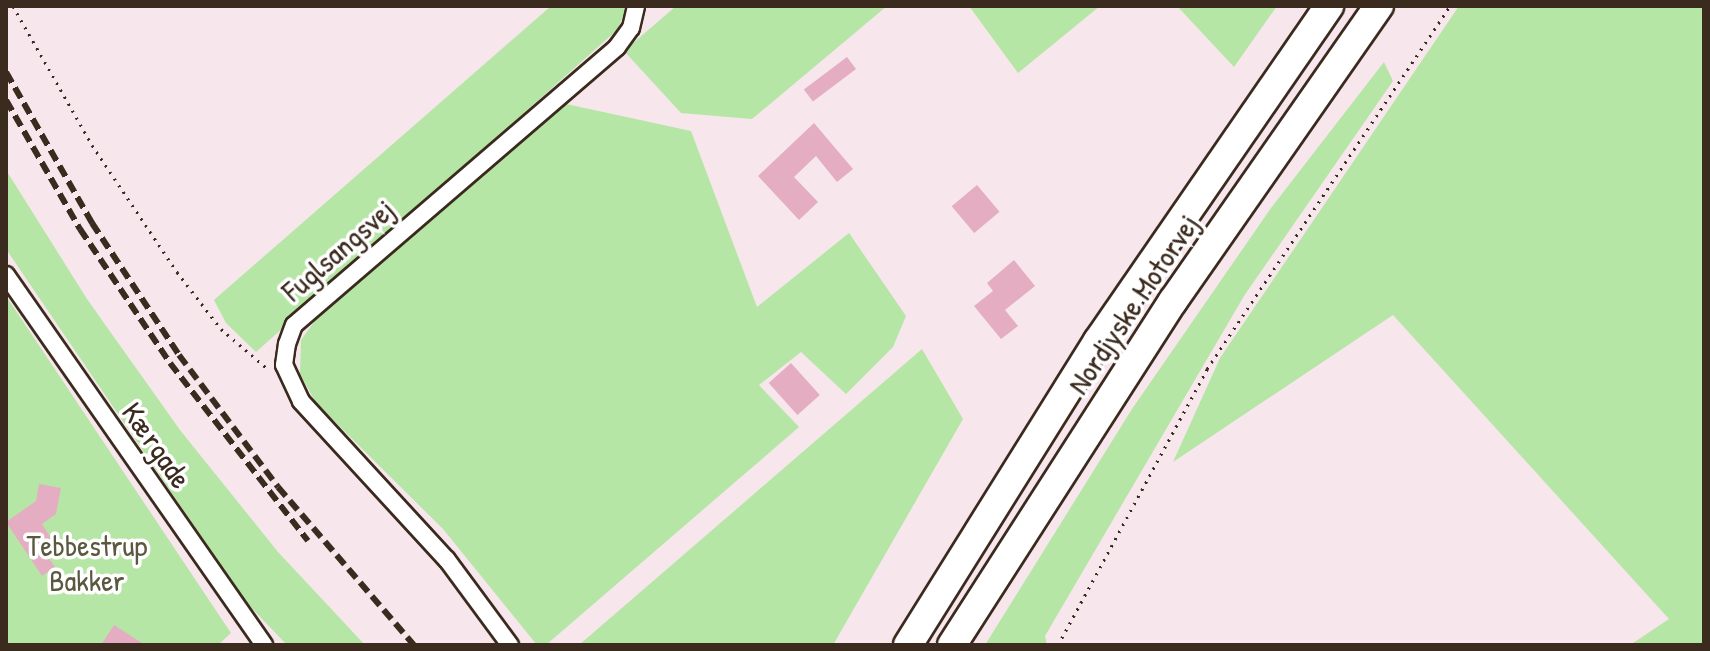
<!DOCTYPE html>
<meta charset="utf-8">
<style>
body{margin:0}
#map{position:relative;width:1710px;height:651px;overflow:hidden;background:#f7e6ec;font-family:"Patrick Hand",sans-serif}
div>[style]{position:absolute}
.green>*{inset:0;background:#b6e6a5}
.building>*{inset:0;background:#e4adc1;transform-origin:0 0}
.path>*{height:3px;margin-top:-1.5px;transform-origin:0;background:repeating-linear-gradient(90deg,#3b2a1e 0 2px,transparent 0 8px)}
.roads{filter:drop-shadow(2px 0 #3b2a1e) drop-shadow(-2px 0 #3b2a1e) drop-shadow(0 2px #3b2a1e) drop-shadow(0 -2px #3b2a1e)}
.street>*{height:16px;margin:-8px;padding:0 8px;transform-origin:8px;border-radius:8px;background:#fff}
.highway>*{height:28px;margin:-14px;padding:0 14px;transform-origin:14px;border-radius:14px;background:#fff}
.rail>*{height:6px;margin-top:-3px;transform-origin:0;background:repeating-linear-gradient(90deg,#3b2a1e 0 12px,transparent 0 18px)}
span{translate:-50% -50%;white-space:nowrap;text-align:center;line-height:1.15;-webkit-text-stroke:7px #fff;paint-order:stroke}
.street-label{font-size:30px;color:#3b2a1e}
.park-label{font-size:30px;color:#5a5940}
.frame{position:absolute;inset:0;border:8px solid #3b2a1e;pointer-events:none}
</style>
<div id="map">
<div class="green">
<div style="clip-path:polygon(551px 6px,628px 6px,617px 30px,256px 352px,226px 323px,214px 300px)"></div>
<div style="clip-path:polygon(676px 6px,887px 6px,752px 119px,681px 113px,624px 51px)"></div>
<div style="clip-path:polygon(969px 6px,1100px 6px,1018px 73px)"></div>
<div style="clip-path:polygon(1177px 6px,1277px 6px,1234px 67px)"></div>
<div style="clip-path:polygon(1459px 6px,1704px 6px,1704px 645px,1630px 645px,1669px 619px,1393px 315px,1173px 462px,1220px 358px)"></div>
<div style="clip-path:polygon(1384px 62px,1393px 81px,1244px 296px,1045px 636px,1047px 645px,985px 645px,1132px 409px,1271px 208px)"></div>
<div style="clip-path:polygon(557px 102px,691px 131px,757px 307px,849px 233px,906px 316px,893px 347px,846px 394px,801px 352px,759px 385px,799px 427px,546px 645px,537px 645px,443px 529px,316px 403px,300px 374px,301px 340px,327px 304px)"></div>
<div style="clip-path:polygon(6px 170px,87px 299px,180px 430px,278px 552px,365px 645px,287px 645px,245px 601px,6px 249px)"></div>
<div style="clip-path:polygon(6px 296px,231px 633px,218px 645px,6px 645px)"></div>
<div style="clip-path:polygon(922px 349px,963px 419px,833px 645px,579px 645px)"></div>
</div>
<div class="building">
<div style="left:847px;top:57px;width:15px;height:54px;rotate:53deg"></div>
<div style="clip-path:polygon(814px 123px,853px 169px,837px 182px,816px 156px,794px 177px,818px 202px,799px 220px,758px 176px)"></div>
<div style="left:977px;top:185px;width:35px;height:33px;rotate:50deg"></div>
<div style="clip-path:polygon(1014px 260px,1035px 286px,1005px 310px,1018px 326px,1001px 339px,974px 306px,993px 291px,987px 283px)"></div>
<div style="left:791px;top:363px;width:43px;height:30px;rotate:48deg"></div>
<div style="clip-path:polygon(39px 484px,61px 488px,56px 514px,42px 524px,51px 538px,40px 546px,55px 567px,42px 576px,6px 522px,36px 501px)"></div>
<div style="clip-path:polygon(114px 625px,145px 645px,101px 645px)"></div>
</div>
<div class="path">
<div style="left:13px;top:6px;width:160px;rotate:60.4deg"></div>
<div style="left:92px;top:145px;width:153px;rotate:56.2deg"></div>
<div style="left:177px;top:272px;width:72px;rotate:52.3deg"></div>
<div style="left:221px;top:329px;width:63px;rotate:40.5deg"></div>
<div style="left:1058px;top:645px;width:314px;rotate:-61.6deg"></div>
<div style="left:1207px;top:369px;width:437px;rotate:-56.2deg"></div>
</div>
<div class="roads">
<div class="street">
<div style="left:6px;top:275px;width:451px;rotate:55.1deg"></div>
<div style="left:510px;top:645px;width:106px;rotate:-126.5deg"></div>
<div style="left:447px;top:560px;width:216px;rotate:-132.6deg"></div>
<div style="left:301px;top:401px;width:40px;rotate:-115deg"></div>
<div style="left:284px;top:365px;width:21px;rotate:-82deg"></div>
<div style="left:287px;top:344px;width:20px;rotate:-70deg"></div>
<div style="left:294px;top:325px;width:426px;rotate:-40.7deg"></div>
<div style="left:617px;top:47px;width:24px;rotate:-54deg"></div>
<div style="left:631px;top:28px;width:23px;rotate:-77deg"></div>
</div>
<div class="highway">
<div style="left:908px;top:645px;width:358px;rotate:-58deg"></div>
<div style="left:1098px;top:341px;width:407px;rotate:-55.4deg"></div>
<div style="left:952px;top:645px;width:409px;rotate:-57.3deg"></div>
<div style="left:1173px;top:301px;width:360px;rotate:-55.1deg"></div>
</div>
</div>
<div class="rail">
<div style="left:6px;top:72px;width:174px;rotate:60.3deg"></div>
<div style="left:92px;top:223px;width:158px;rotate:56.6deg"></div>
<div style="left:179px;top:355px;width:165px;rotate:53.1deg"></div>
<div style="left:278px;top:487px;width:208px;rotate:49.3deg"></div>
<div style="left:6px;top:100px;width:149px;rotate:60.2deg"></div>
<div style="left:80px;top:229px;width:161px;rotate:56.1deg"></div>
<div style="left:170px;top:363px;width:225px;rotate:52.2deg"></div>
</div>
<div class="street-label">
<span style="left:338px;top:250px;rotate:-41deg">Fuglsangsvej</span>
<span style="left:1133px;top:304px;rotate:-56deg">Nordjyske Motorvej</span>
<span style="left:157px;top:445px;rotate:55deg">Kærgade</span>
</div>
<div class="park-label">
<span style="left:87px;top:562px">Tebbestrup<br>Bakker</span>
</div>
<div class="frame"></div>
</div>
